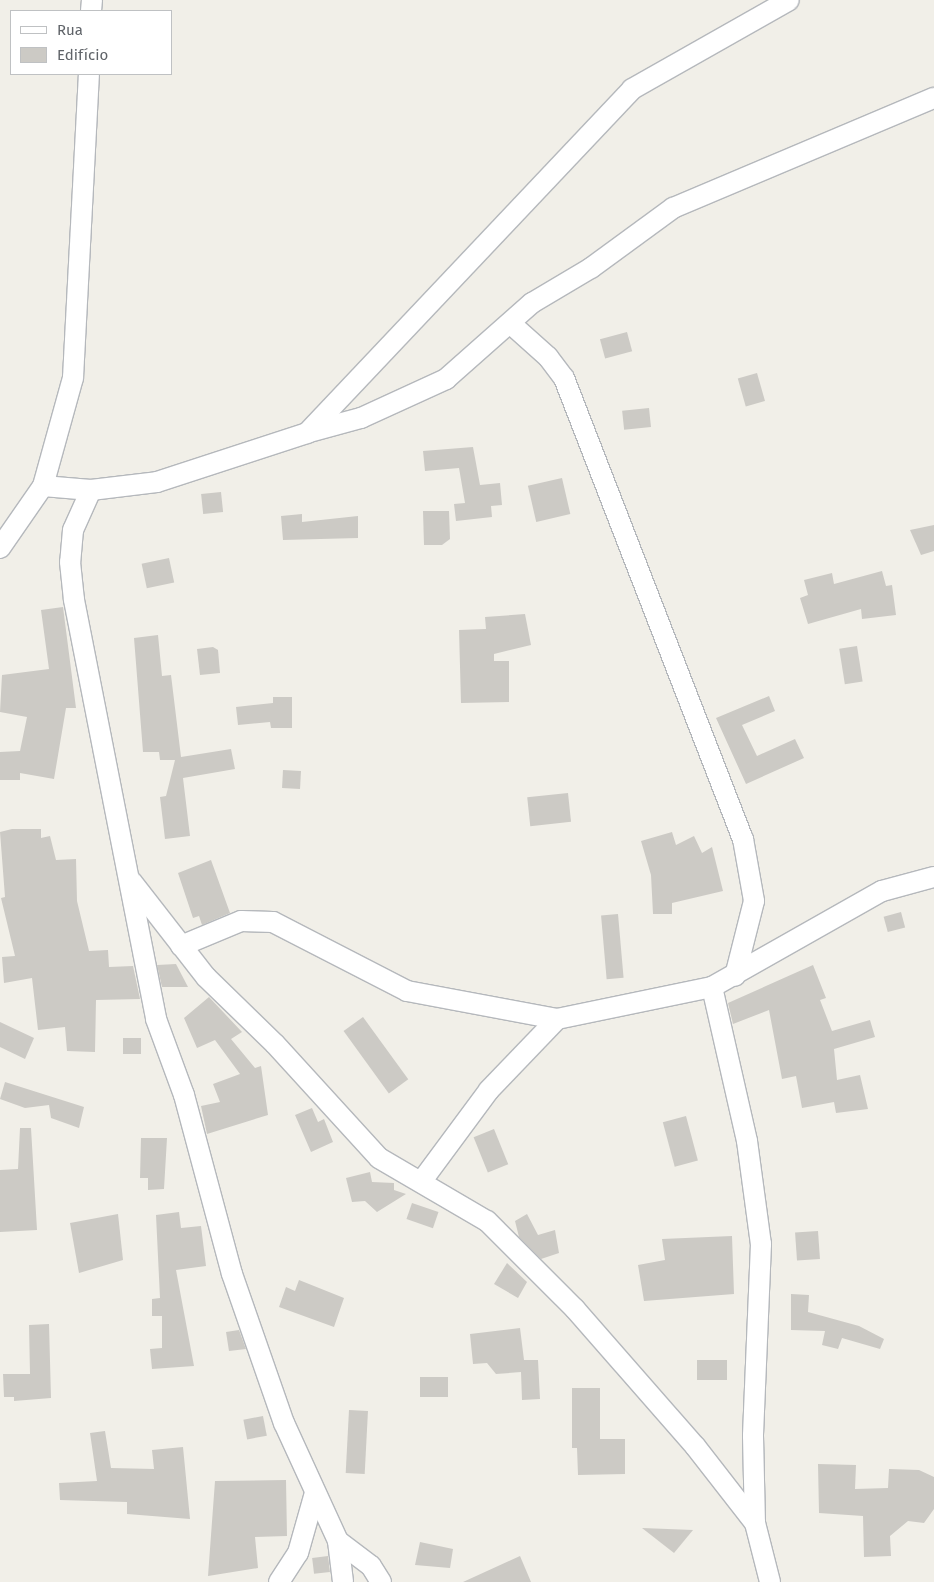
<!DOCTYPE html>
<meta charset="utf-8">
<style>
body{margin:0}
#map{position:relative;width:934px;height:1582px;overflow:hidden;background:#f1efe8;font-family:"Fira Sans",sans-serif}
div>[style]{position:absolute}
.building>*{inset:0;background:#cccac5;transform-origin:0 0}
.roads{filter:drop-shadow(1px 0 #b5b8bc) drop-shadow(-1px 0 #b5b8bc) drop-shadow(0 1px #b5b8bc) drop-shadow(0 -1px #b5b8bc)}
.street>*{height:20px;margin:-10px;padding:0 10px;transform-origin:10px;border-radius:10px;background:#fff}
span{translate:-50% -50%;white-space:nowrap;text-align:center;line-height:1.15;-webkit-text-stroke:4px #fff;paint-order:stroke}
.legend{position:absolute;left:10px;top:10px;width:162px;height:65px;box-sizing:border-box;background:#fff;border:1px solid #bfc1c3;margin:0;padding:6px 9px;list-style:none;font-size:15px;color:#5f6368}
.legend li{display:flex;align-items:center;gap:10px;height:25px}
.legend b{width:25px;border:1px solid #bfc1c3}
</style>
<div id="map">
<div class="building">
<div style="left:627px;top:332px;width:20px;height:28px;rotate:75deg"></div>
<div style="left:757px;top:373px;width:29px;height:20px;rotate:74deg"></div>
<div style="left:649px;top:408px;width:19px;height:27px;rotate:84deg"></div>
<div style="clip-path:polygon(473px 447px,480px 485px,500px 483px,502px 505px,491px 506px,492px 517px,456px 521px,454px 504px,465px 503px,459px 468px,425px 471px,423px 451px)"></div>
<div style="left:562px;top:478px;width:37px;height:35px;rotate:77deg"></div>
<div style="left:221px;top:492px;width:20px;height:20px;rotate:84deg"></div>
<div style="clip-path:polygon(423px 511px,449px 511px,450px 539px,442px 545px,424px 545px)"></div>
<div style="clip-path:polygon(302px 514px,302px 522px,358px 516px,358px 538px,283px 540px,281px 516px)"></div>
<div style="clip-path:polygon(934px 525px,934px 551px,921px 555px,910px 530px)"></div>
<div style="left:169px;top:558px;width:25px;height:28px;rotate:78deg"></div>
<div style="clip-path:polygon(882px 571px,886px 586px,892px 585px,896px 615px,862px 619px,861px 609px,808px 624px,800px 598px,808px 595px,804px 580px,832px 573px,834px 584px)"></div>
<div style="clip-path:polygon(63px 607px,76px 708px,66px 708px,54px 779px,20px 773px,20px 780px,0 780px,0 752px,20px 751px,27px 717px,0 712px,2px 675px,49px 669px,41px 610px)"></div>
<div style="clip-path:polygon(525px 614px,531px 645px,494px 654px,494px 661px,509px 661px,509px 702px,461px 703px,459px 630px,486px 629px,485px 617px)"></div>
<div style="clip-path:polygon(158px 635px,162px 676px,171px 675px,181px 757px,231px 749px,235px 769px,183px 778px,190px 836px,165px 839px,160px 797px,166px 796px,175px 760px,160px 760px,159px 752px,143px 752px,134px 638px)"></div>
<div style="left:857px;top:646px;width:36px;height:18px;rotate:81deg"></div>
<div style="clip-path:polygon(213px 647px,218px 650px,220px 673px,200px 675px,197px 649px)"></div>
<div style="clip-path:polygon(769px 696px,775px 711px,742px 725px,757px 756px,795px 739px,804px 758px,746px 784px,716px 718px)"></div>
<div style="clip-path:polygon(273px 697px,292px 697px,292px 728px,271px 728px,270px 722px,238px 725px,236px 707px,273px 703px)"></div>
<div style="left:283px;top:770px;width:18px;height:18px;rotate:3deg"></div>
<div style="left:568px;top:793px;width:29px;height:41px;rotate:84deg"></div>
<div style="clip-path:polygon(12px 829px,41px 829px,41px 838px,50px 836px,56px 860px,76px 859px,77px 901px,89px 951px,108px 950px,109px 967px,133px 966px,140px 999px,96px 1000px,95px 1052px,67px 1051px,65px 1027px,38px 1030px,32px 978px,4px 983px,2px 957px,15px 956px,1px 898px,5px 897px,0 832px)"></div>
<div style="clip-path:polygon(672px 832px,676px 845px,694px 836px,702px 853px,712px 847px,723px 891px,672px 903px,672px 914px,653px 914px,651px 875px,641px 841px)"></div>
<div style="clip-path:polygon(211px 860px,230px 913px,202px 925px,199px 916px,193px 918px,178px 873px)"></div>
<div style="left:901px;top:912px;width:16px;height:18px;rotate:75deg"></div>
<div style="left:618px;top:914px;width:64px;height:17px;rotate:85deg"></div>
<div style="clip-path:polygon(176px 964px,188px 987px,162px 987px,157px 965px)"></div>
<div style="clip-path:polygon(813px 965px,826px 998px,820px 1000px,832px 1031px,870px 1020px,875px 1037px,834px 1049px,837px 1080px,860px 1075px,868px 1109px,836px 1113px,834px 1102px,802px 1108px,796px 1076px,782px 1079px,769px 1010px,733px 1024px,728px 1003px)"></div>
<div style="clip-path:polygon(209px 997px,242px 1032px,231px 1039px,255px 1068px,261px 1066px,268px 1115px,207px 1134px,201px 1106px,220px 1102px,213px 1084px,240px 1074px,215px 1040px,197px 1048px,184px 1018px)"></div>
<div style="left:363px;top:1017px;width:77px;height:24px;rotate:54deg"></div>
<div style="clip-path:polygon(0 1022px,34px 1038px,25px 1059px,0 1047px)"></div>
<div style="left:123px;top:1038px;width:18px;height:16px"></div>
<div style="clip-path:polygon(5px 1082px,84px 1107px,79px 1128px,51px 1118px,49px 1105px,25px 1108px,0 1099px)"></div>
<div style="clip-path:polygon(312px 1108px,318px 1122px,324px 1119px,333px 1142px,311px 1152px,295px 1115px)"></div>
<div style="left:686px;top:1116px;width:46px;height:24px;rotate:75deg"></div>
<div style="clip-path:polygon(20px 1128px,31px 1128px,37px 1230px,0 1232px,0 1170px,18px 1169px)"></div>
<div style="left:494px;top:1129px;width:38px;height:22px;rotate:68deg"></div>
<div style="clip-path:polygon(141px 1138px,167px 1138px,164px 1189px,148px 1190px,148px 1178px,140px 1178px)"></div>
<div style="clip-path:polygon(370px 1172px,372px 1182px,394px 1183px,394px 1190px,406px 1194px,377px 1212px,365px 1201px,352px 1202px,346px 1178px)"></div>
<div style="left:412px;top:1203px;width:28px;height:17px;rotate:19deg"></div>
<div style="clip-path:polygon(179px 1212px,181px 1228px,201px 1226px,206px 1266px,176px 1270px,194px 1366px,152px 1369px,150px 1349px,162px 1348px,162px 1316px,152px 1316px,152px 1299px,160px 1298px,156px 1215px)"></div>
<div style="clip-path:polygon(118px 1214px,123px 1260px,79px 1273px,70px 1223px)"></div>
<div style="clip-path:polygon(527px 1214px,538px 1235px,555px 1230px,559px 1253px,541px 1259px,519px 1237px,515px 1221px)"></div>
<div style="left:818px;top:1231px;width:28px;height:23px;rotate:86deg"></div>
<div style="clip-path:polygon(732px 1236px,734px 1294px,644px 1301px,638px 1265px,665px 1260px,662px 1239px)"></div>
<div style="clip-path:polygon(507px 1263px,527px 1282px,518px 1298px,494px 1284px)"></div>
<div style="clip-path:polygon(299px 1280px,344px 1298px,334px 1327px,279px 1307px,286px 1287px,295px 1291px)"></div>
<div style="clip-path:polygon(791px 1294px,809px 1295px,808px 1312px,859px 1326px,884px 1339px,880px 1349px,842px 1338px,838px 1349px,822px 1345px,825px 1331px,791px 1330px)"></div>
<div style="clip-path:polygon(49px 1324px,51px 1398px,14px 1401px,14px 1397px,4px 1397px,3px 1374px,30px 1374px,29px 1325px)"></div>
<div style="clip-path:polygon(520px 1328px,524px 1360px,538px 1360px,540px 1399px,522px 1400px,521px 1372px,496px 1374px,487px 1363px,473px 1364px,470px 1334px)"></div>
<div style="clip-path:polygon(239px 1330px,246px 1349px,229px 1351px,226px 1332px)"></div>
<div style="left:697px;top:1360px;width:30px;height:20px"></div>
<div style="left:420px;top:1377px;width:28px;height:20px"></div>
<div style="clip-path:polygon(572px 1388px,600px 1388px,600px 1439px,625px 1439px,625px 1474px,578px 1475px,577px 1448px,572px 1448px)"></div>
<div style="left:349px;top:1410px;width:19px;height:63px;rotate:3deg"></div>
<div style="left:263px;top:1416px;width:20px;height:20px;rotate:79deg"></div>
<div style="clip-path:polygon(105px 1431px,111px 1468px,154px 1469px,152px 1450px,183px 1447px,190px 1519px,127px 1514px,127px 1502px,60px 1500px,59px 1483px,97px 1481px,90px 1433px)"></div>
<div style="clip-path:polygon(818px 1464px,856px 1465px,855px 1489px,888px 1488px,889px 1469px,919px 1470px,934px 1477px,934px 1509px,924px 1523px,908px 1521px,890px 1536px,891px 1556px,864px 1557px,863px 1516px,819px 1513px)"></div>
<div style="clip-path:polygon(286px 1480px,287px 1536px,255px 1537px,258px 1568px,208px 1576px,215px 1481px)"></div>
<div style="clip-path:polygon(642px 1528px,693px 1530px,674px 1553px)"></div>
<div style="clip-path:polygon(420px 1542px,453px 1549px,450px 1568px,415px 1565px)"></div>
<div style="left:328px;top:1556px;width:16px;height:16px;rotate:83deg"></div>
<div style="clip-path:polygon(520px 1556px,531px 1582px,463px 1582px)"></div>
</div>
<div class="roads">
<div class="street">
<div style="left:91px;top:11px;width:11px;rotate:-85deg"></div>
<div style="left:510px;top:323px;width:51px;rotate:41.8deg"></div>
<div style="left:548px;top:357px;width:26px;rotate:53deg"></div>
<div style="left:564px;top:378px;width:495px;rotate:68.8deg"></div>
<div style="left:743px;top:839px;width:63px;rotate:79.9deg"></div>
<div style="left:754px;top:901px;width:77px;rotate:104.2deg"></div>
<div style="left:309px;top:432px;width:54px;rotate:-15.1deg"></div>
<div style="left:361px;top:418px;width:94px;rotate:-24.6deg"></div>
<div style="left:446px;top:379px;width:115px;rotate:-41.5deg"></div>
<div style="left:532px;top:303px;width:69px;rotate:-30.7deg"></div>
<div style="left:591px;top:268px;width:102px;rotate:-36.2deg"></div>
<div style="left:673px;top:208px;width:283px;rotate:-22.9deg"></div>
<div style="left:43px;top:486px;width:48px;rotate:4.8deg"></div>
<div style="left:91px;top:490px;width:66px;rotate:-6.9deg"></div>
<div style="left:157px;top:482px;width:158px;rotate:-18.1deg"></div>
<div style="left:307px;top:433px;width:473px;rotate:-46.6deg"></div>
<div style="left:632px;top:89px;width:180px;rotate:-29.5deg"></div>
<div style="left:91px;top:490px;width:44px;rotate:114.2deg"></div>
<div style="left:73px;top:530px;width:32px;rotate:95deg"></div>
<div style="left:70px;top:562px;width:38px;rotate:84deg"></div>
<div style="left:74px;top:600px;width:427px;rotate:78.9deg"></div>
<div style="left:156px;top:1019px;width:81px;rotate:69.8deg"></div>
<div style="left:184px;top:1095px;width:185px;rotate:75deg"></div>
<div style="left:232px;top:1274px;width:158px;rotate:70.8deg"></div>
<div style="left:284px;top:1423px;width:130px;rotate:65.4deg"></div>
<div style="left:338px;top:1541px;width:41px;rotate:37.1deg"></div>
<div style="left:371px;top:1566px;width:19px;rotate:58deg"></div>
<div style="left:0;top:548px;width:75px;rotate:-55.3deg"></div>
<div style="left:43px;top:486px;width:112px;rotate:-74.5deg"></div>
<div style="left:73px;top:378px;width:304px;rotate:-87deg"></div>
<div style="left:132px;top:882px;width:120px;rotate:52.1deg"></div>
<div style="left:206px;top:977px;width:96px;rotate:44.2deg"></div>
<div style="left:275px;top:1044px;width:154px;rotate:47.6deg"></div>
<div style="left:379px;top:1158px;width:125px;rotate:30.3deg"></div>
<div style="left:487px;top:1221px;width:124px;rotate:45deg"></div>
<div style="left:575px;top:1309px;width:182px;rotate:48.8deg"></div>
<div style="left:695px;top:1446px;width:98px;rotate:52.1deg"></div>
<div style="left:755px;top:1523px;width:61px;rotate:75.7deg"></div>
<div style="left:181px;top:946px;width:65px;rotate:-22.6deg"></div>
<div style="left:241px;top:921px;width:32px;rotate:2deg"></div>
<div style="left:273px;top:922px;width:151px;rotate:27.2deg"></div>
<div style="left:407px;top:991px;width:153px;rotate:10.6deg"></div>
<div style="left:557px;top:1019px;width:158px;rotate:-11.7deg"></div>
<div style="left:712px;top:987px;width:195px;rotate:-29.5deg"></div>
<div style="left:882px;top:891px;width:54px;rotate:-15.1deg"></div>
<div style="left:712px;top:987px;width:158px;rotate:77.2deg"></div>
<div style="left:747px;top:1141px;width:104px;rotate:82.3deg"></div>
<div style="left:761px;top:1244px;width:192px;rotate:92.4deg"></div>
<div style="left:753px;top:1436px;width:87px;rotate:88.7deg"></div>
<div style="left:421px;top:1182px;width:114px;rotate:-53.5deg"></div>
<div style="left:489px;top:1090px;width:98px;rotate:-46.2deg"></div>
<div style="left:338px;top:1541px;width:41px;rotate:83deg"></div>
<div style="left:279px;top:1582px;width:35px;rotate:-57deg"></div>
<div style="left:298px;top:1553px;width:62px;rotate:-74.2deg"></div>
</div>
</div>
<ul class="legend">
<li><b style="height:6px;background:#fff"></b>Rua</li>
<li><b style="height:14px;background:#cccac5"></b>Edifício</li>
</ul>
</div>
